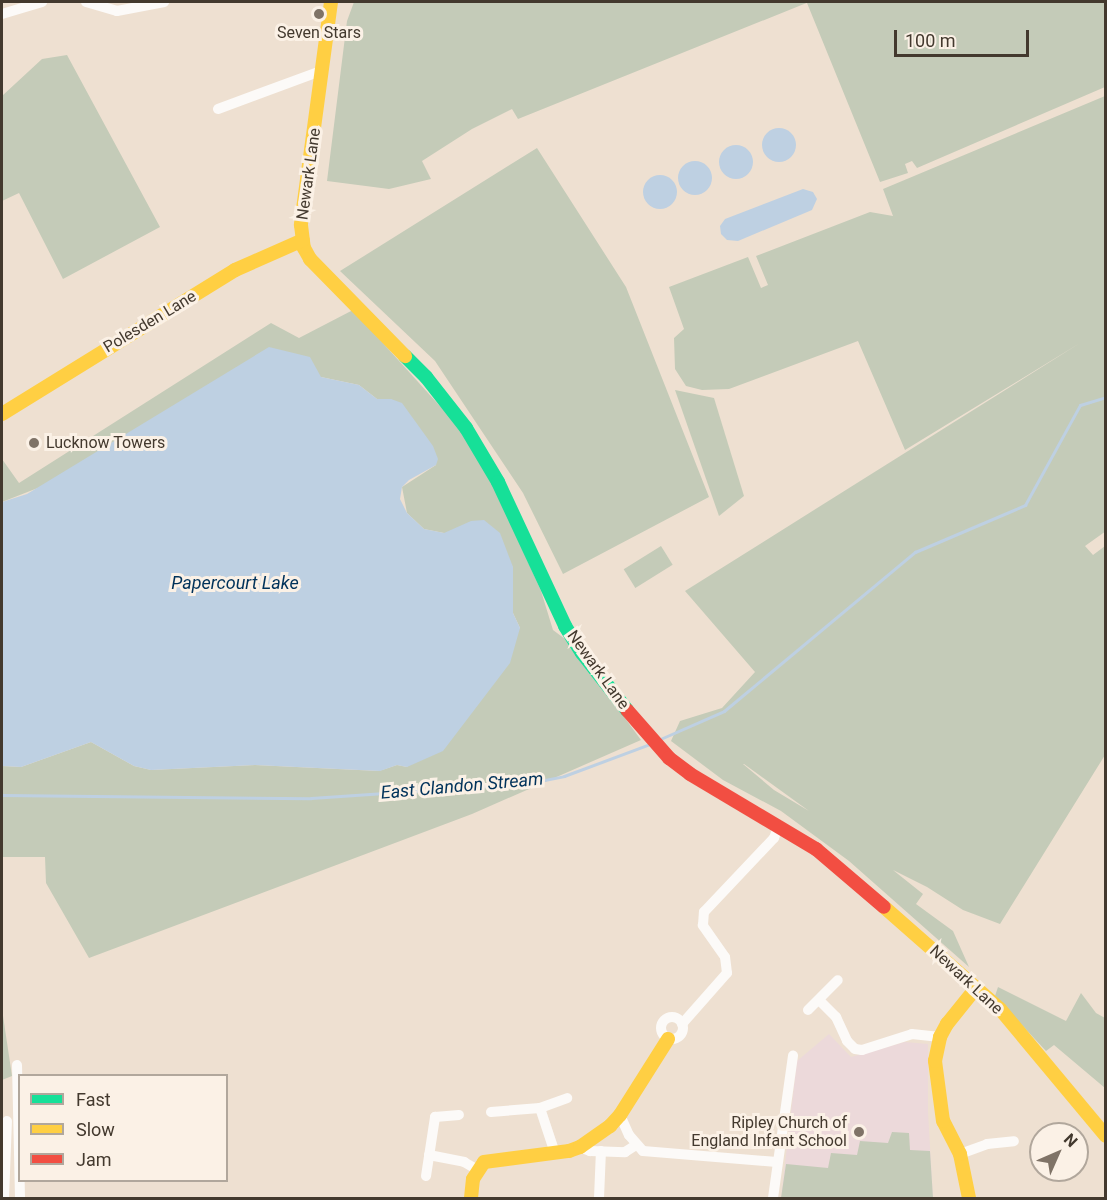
<!DOCTYPE html>
<style>
body{margin:0}
#map{position:relative;width:1107px;height:1200px;overflow:hidden;background:#eee0d1;font-family:Roboto,sans-serif}
div>[style]{position:absolute}
.education>*{inset:0;background:#ecd9da}
.green>*{inset:0;background:#c4cbb8;transform-origin:0 0}
.water>*{inset:0;background:#bed0e2}
.round{border-radius:50%}
.stream>*{height:3px;margin:-1.5px;padding:0 1.5px;transform-origin:1.5px;border-radius:1.5px;background:#bed0e2}
.street>*{height:10px;margin:-5px;padding:0 5px;transform-origin:5px;border-radius:5px;background:#fcfaf8}
.street>.ring{margin:-5px;padding:0;box-sizing:content-box;background:none;border:10px solid #fcfaf8;border-radius:50%}
.fast>*{height:14px;margin:-7px;padding:0 7px;transform-origin:7px;border-radius:7px;background:#16e098}
.slow>*{height:14px;margin:-7px;padding:0 7px;transform-origin:7px;border-radius:7px;background:#ffcf43}
.jam>*{height:14px;margin:-7px;padding:0 7px;transform-origin:7px;border-radius:7px;background:#f24e42}
.dots>*{width:16px;height:16px;translate:-50% -50%;box-sizing:border-box;border:3px solid #fbf1e6;border-radius:50%}
span{translate:-50% -50%;white-space:nowrap;text-align:center;line-height:1.15;-webkit-text-stroke:6px #fbf1e6;paint-order:stroke}
.poi-label{font-size:16px;color:#43392e}
.left{translate:0 -50%;text-align:left}
.right{translate:-100% -50%;text-align:right}
.street-label{font-size:16px;color:#43392e}
.water-label{font-size:18px;color:#00325a;font-style:italic}
.frame{position:absolute;inset:0;border:3px solid #43392e;pointer-events:none}
.legend{position:absolute;left:18px;top:1074px;width:210px;height:108px;box-sizing:border-box;background:#fbf1e6;border:2px solid #b1a79c;margin:0;padding:8px 10px;list-style:none;font-size:18px;color:#43392e}
.legend li{display:flex;align-items:center;gap:12px;height:30px}
.legend b{width:30px;border:2px solid #b1a79c}
.north{position:absolute;left:1029px;top:1122px;width:60px;height:60px;box-sizing:border-box;background:#fbf1e6;border:2px solid #b1a79c;border-radius:50%;rotate:45deg;font-size:16px;font-weight:700;line-height:24px;text-align:center;color:#43392e}
.north::after{content:'';display:block;margin:auto;width:21px;height:27px;background:#7f7367;clip-path:polygon(50% 0,100% 100%,50% 72%,0 100%)}
.scale{position:absolute;left:894px;top:30px;width:135px;height:27px;box-sizing:border-box;border:3px solid #43392e;border-top:0;padding-left:8px;font-size:18px;line-height:21px;white-space:nowrap;color:#43392e;-webkit-text-stroke:4px #fbf1e6;paint-order:stroke}
</style>
<div id="map">
<div class="education">
<div style="clip-path:polygon(829px 1034px,851px 1057px,905px 1042px,928px 1044px,928px 1112px,933px 1198px,781px 1198px,797px 1061px)"></div>
</div>
<div class="green">
<div style="clip-path:polygon(354px 2px,809px 2px,518px 119px,512px 109px,472px 129px,422px 161px,431px 179px,389px 189px,327px 181px,347px 21px)"></div>
<div style="clip-path:polygon(812px 2px,1105px 2px,1105px 87px,917px 168px,912px 161px,905px 164px,908px 173px,880px 182px,807px 3px)"></div>
<div style="clip-path:polygon(67px 55px,160px 227px,63px 279px,19px 193px,2px 201px,2px 96px,42px 59px)"></div>
<div style="clip-path:polygon(evenodd,1105px 96px,1106px 531px,1085px 546px,1093px 555px,1105px 546px,1105px 755px,1000px 924px,963px 910px,927px 887px,893px 870px,923px 894px,916px 904px,953px 931px,969px 967px,849px 861px,781px 811px,723px 780px,671px 741px,680px 721px,722px 708px,755px 672px,685px 591px,1080px 343px,905px 450px,858px 341px,729px 389px,702px 390px,686px 386px,675px 369px,674px 338px,684px 329px,669px 287px,748px 257px,761px 288px,768px 285px,756px 256px,870px 212px,893px 216px,883px 189px,1105px 96px,743px 764px,744px 764px,809px 811px,774px 790px,743px 764px)"></div>
<div style="clip-path:polygon(537px 148px,626px 287px,709px 497px,563px 574px,523px 493px,435px 361px,340px 271px)"></div>
<div style="clip-path:polygon(353px 310px,457px 425px,495px 489px,541px 591px,553px 630px,569px 642px,641px 740px,472px 814px,89px 958px,46px 883px,45px 857px,2px 857px,2px 766px,21px 767px,91px 742px,134px 766px,151px 770px,255px 765px,379px 771px,397px 765px,407px 767px,520px 628px,513px 613px,513px 567px,444px 533px,424px 529px,407px 513px,402px 487px,436px 465px,391px 399px,377px 399px,359px 385px,321px 377px,2px 502px,2px 459px,19px 483px,271px 323px,299px 338px)"></div>
<div style="clip-path:polygon(675px 390px,714px 398px,744px 496px,719px 516px)"></div>
<div style="left:661px;top:546px;width:22px;height:44px;rotate:58deg"></div>
<div style="clip-path:polygon(998px 987px,1066px 1021px,1081px 993px,1096px 1013px,1105px 1018px,1105px 1088px,1054px 1045px,1046px 1051px,995px 996px)"></div>
<div style="clip-path:polygon(2px 1009px,12px 1076px,2px 1080px)"></div>
<div style="clip-path:polygon(892px 1132px,909px 1133px,910px 1150px,930px 1151px,933px 1198px,781px 1198px,786px 1164px,828px 1168px,831px 1153px,857px 1155px,860px 1141px,888px 1143px)"></div>
</div>
<div class="water">
<div class="round" style="left:762px;top:128px;width:34px;height:34px"></div>
<div class="round" style="left:719px;top:145px;width:34px;height:34px"></div>
<div class="round" style="left:678px;top:161px;width:34px;height:34px"></div>
<div class="round" style="left:643px;top:175px;width:34px;height:34px"></div>
<div style="clip-path:polygon(803px 189px,813px 192px,817px 199px,812px 210px,738px 241px,727px 240px,721px 234px,720px 226px,725px 219px)"></div>
<div style="clip-path:polygon(269px 347px,310px 357px,321px 377px,359px 385px,377px 399px,391px 399px,402px 403px,433px 446px,438px 459px,436px 465px,409px 480px,402px 487px,400px 499px,407px 513px,424px 529px,444px 533px,471px 521px,484px 520px,500px 533px,513px 567px,513px 613px,520px 628px,510px 663px,443px 751px,407px 767px,397px 765px,380px 771px,255px 765px,151px 770px,134px 766px,91px 742px,21px 767px,2px 766px,2px 502px,27px 494px)"></div>
</div>
<div class="stream">
<div style="left:658px;top:740px;width:72px;rotate:-23.7deg"></div>
<div style="left:724px;top:711px;width:249px;rotate:-39.8deg"></div>
<div style="left:915px;top:552px;width:120px;rotate:-23.1deg"></div>
<div style="left:1025px;top:505px;width:114px;rotate:-61.2deg"></div>
<div style="left:1080px;top:405px;width:27px;rotate:-17deg"></div>
<div style="left:2px;top:795px;width:309px;rotate:0.6deg"></div>
<div style="left:311px;top:798px;width:219px;rotate:-3.9deg"></div>
<div style="left:529px;top:783px;width:36px;rotate:-11deg"></div>
<div style="left:564px;top:776px;width:92px;rotate:-20.4deg"></div>
</div>
<div class="street">
<div style="left:86px;top:2px;width:32px;rotate:16deg"></div>
<div style="left:117px;top:11px;width:48px;rotate:-10.8deg"></div>
<div style="left:2px;top:14px;width:42px;rotate:-16.7deg"></div>
<div style="left:218px;top:109px;width:110px;rotate:-20.3deg"></div>
<div style="left:820px;top:1001px;width:23px;rotate:45deg"></div>
<div style="left:836px;top:1017px;width:26px;rotate:65deg"></div>
<div style="left:847px;top:1041px;width:11px;rotate:45deg"></div>
<div style="left:855px;top:1049px;width:7px;rotate:8deg"></div>
<div style="left:862px;top:1050px;width:52px;rotate:-17.7deg"></div>
<div style="left:912px;top:1034px;width:28px;rotate:6deg"></div>
<div style="left:808px;top:1010px;width:42px;rotate:-45deg"></div>
<div class="ring" style="left:661px;top:1017px;width:12px;height:12px"></div>
<div style="left:682px;top:1024px;width:68px;rotate:-48.6deg"></div>
<div style="left:727px;top:973px;width:16px;rotate:-97deg"></div>
<div style="left:725px;top:957px;width:39px;rotate:-125deg"></div>
<div style="left:703px;top:925px;width:13px;rotate:-86deg"></div>
<div style="left:704px;top:912px;width:102px;rotate:-46.6deg"></div>
<div style="left:774px;top:838px;width:14px;rotate:-69deg"></div>
<div style="left:17px;top:1065px;width:133px;rotate:88.7deg"></div>
<div style="left:540px;top:1108px;width:47px;rotate:71.6deg"></div>
<div style="left:491px;top:1112px;width:49px;rotate:-4.7deg"></div>
<div style="left:540px;top:1108px;width:29px;rotate:-20deg"></div>
<div style="left:620px;top:1115px;width:22px;rotate:66deg"></div>
<div style="left:629px;top:1135px;width:21px;rotate:49deg"></div>
<div style="left:643px;top:1151px;width:134px;rotate:4.7deg"></div>
<div style="left:580px;top:1147px;width:11px;rotate:22deg"></div>
<div style="left:590px;top:1151px;width:35px;rotate:2deg"></div>
<div style="left:625px;top:1152px;width:13px;rotate:-32deg"></div>
<div style="left:960px;top:1154px;width:29px;rotate:-20deg"></div>
<div style="left:987px;top:1144px;width:27px;rotate:-6deg"></div>
<div style="left:429px;top:1155px;width:36px;rotate:11deg"></div>
<div style="left:464px;top:1162px;width:14px;rotate:30deg"></div>
<div style="left:426px;top:1176px;width:60px;rotate:-81.3deg"></div>
<div style="left:435px;top:1117px;width:24px;rotate:-5deg"></div>
<div style="left:4px;top:1198px;width:77px;rotate:-87.8deg"></div>
<div style="left:599px;top:1198px;width:47px;rotate:-87.6deg"></div>
<div style="left:773px;top:1198px;width:144px;rotate:-82deg"></div>
</div>
<div class="fast">
<div style="left:405px;top:356px;width:30px;rotate:45deg"></div>
<div style="left:426px;top:377px;width:65px;rotate:51.9deg"></div>
<div style="left:466px;top:428px;width:63px;rotate:59.3deg"></div>
<div style="left:498px;top:482px;width:159px;rotate:65deg"></div>
<div style="left:565px;top:626px;width:32px;rotate:58deg"></div>
<div style="left:582px;top:653px;width:73px;rotate:51.7deg"></div>
</div>
<div class="slow">
<div style="left:331px;top:2px;width:225px;rotate:97.7deg"></div>
<div style="left:301px;top:225px;width:23px;rotate:83deg"></div>
<div style="left:304px;top:248px;width:13px;rotate:61deg"></div>
<div style="left:310px;top:259px;width:136px;rotate:45.6deg"></div>
<div style="left:2px;top:414px;width:274px;rotate:-31.7deg"></div>
<div style="left:235px;top:270px;width:74px;rotate:-23.8deg"></div>
<div style="left:884px;top:907px;width:154px;rotate:41.3deg"></div>
<div style="left:1000px;top:1009px;width:165px;rotate:50.2deg"></div>
<div style="left:471px;top:1198px;width:19px;rotate:-84deg"></div>
<div style="left:473px;top:1179px;width:20px;rotate:-57deg"></div>
<div style="left:484px;top:1162px;width:86px;rotate:-7.4deg"></div>
<div style="left:569px;top:1151px;width:12px;rotate:-20deg"></div>
<div style="left:580px;top:1147px;width:37px;rotate:-35deg"></div>
<div style="left:610px;top:1126px;width:15px;rotate:-48deg"></div>
<div style="left:620px;top:1115px;width:90px;rotate:-57.7deg"></div>
<div style="left:969px;top:1198px;width:45px;rotate:-101.6deg"></div>
<div style="left:960px;top:1154px;width:37px;rotate:-117deg"></div>
<div style="left:943px;top:1121px;width:61px;rotate:-97.6deg"></div>
<div style="left:935px;top:1061px;width:25px;rotate:-78deg"></div>
<div style="left:940px;top:1037px;width:15px;rotate:-62deg"></div>
<div style="left:947px;top:1024px;width:46px;rotate:-51.1deg"></div>
</div>
<div class="jam">
<div style="left:627px;top:710px;width:64px;rotate:48.8deg"></div>
<div style="left:669px;top:758px;width:26px;rotate:37deg"></div>
<div style="left:690px;top:774px;width:147px;rotate:30.8deg"></div>
<div style="left:816px;top:849px;width:89px;rotate:40.5deg"></div>
</div>
<div class="dots">
<div style="left:319px;top:14px;background:#7f7367"></div>
<div style="left:34px;top:443px;background:#7f7367"></div>
<div style="left:859px;top:1132px;background:#7f7367"></div>
</div>
<div class="poi-label">
<span style="left:319px;top:33px">Seven Stars</span>
<span class="left" style="left:46px;top:443px">Lucknow Towers</span>
<span class="right" style="left:847px;top:1132px">Ripley Church of<br>England Infant School</span>
</div>
<div class="street-label">
<span style="left:309px;top:174px;rotate:-82deg">Newark Lane</span>
<span style="left:150px;top:322px;rotate:-31deg">Polesden Lane</span>
<span style="left:598px;top:670px;rotate:54deg">Newark Lane</span>
<span style="left:966px;top:980px;rotate:43deg">Newark Lane</span>
</div>
<div class="water-label">
<span style="left:235px;top:583px">Papercourt Lake</span>
<span style="left:462px;top:786px;rotate:-5deg">East Clandon Stream</span>
</div>
<div class="frame"></div>
<ul class="legend">
<li><b style="height:8px;background:#16e098"></b>Fast</li>
<li><b style="height:8px;background:#ffcf43"></b>Slow</li>
<li><b style="height:8px;background:#f24e42"></b>Jam</li>
</ul>
<div class="north">N</div>
<div class="scale">100 m</div>
</div>
